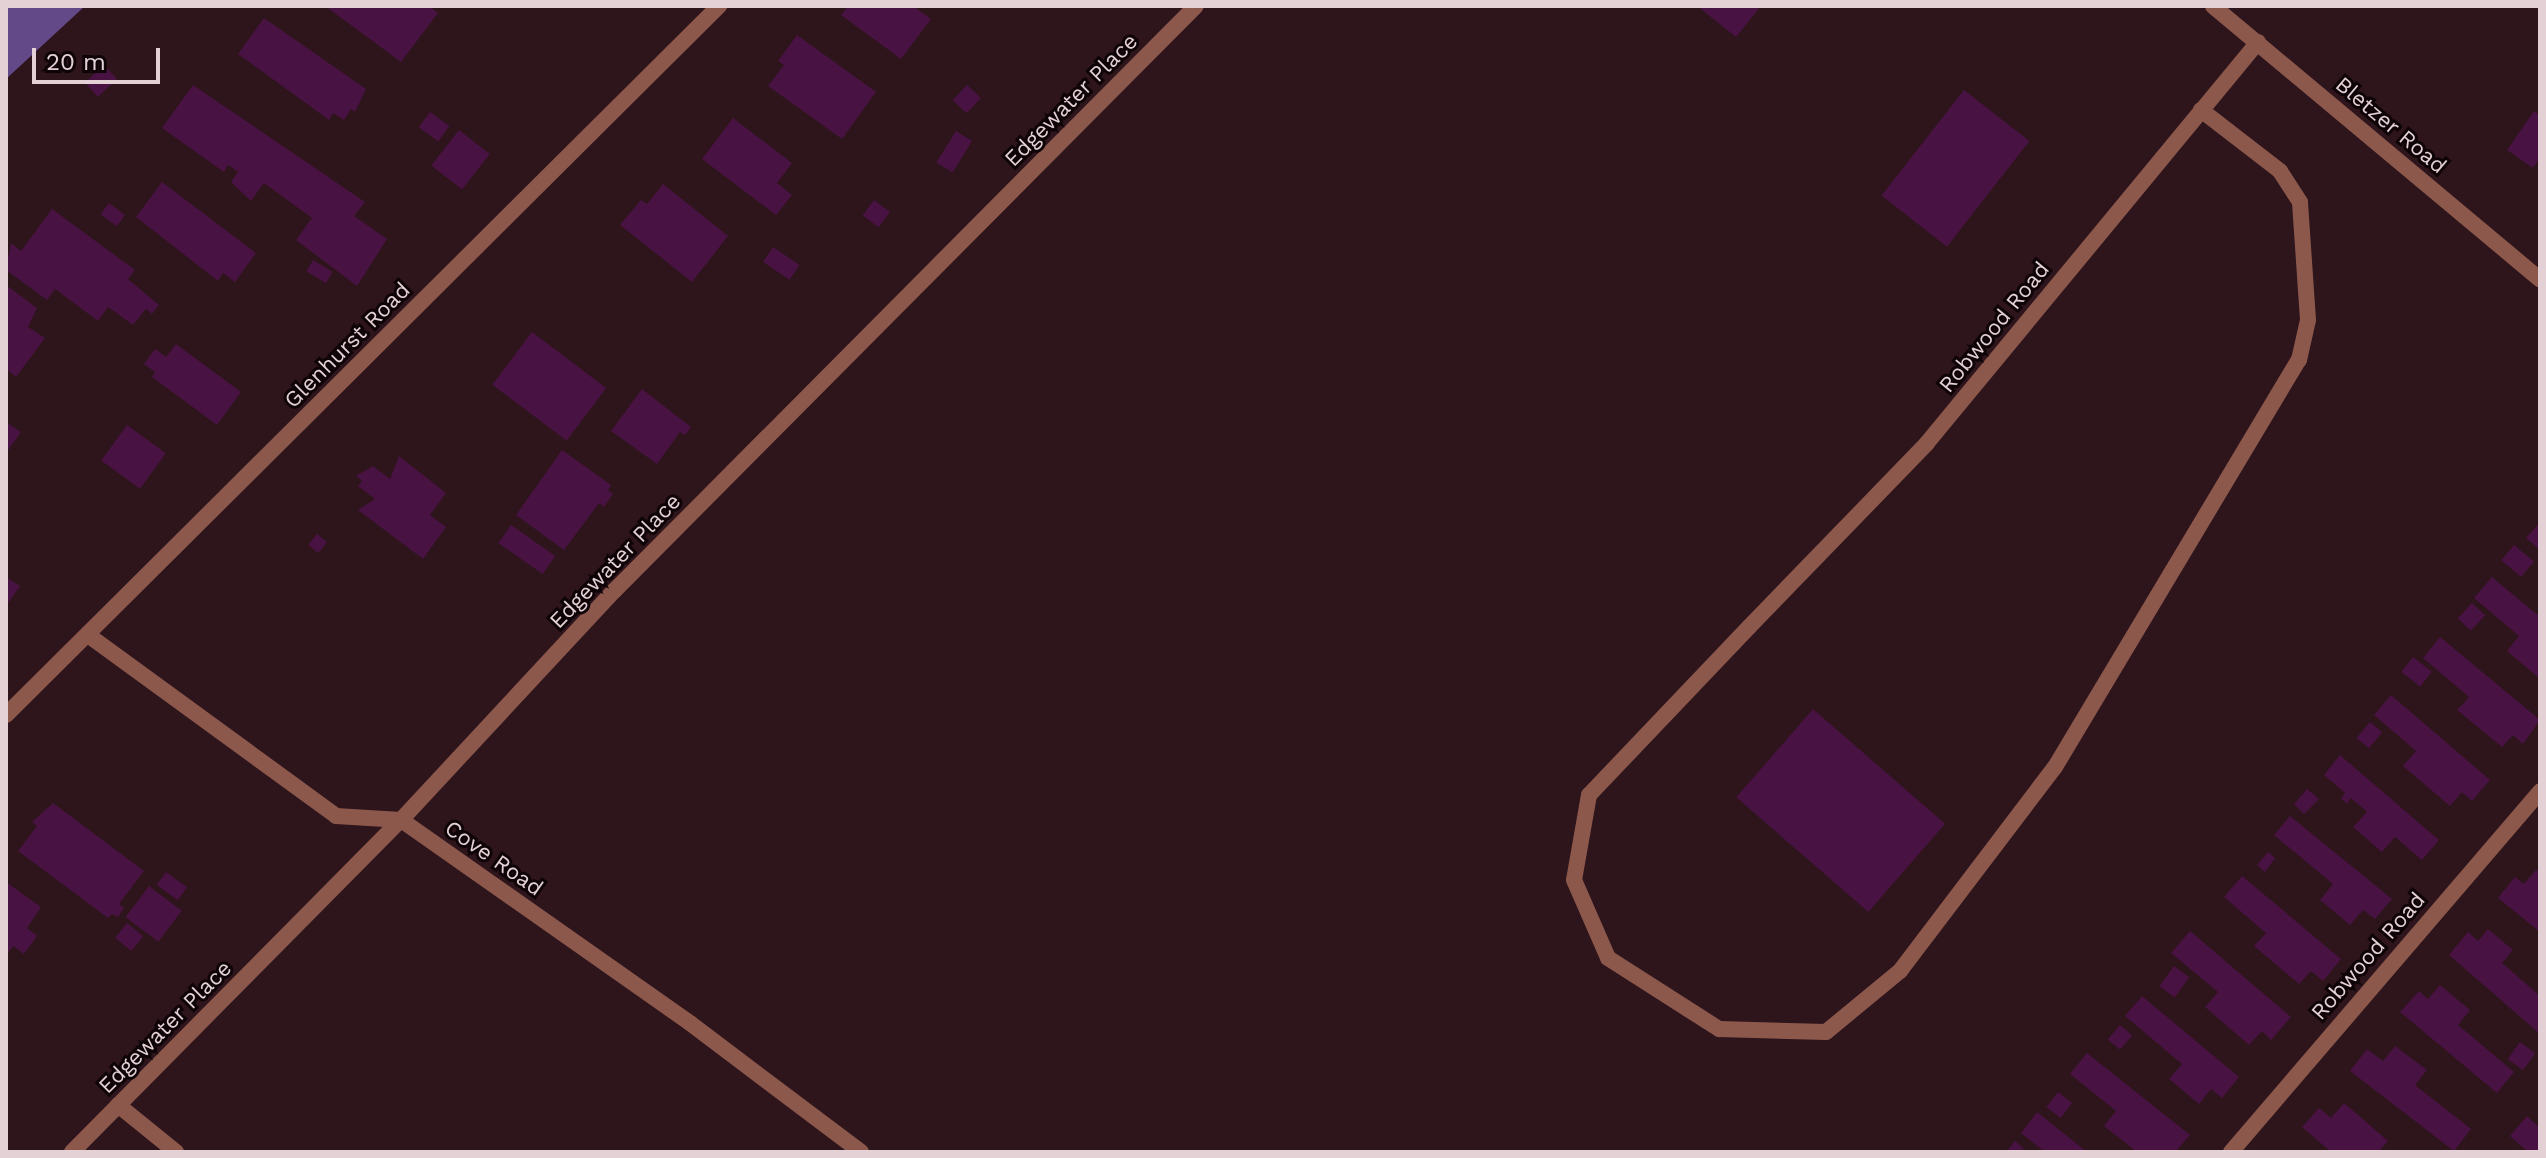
<!DOCTYPE html>
<style>
body{margin:0}
#map{position:relative;width:2546px;height:1158px;overflow:hidden;background:#2e141b;font-family:"Work Sans",sans-serif}
div>[style]{position:absolute}
.water>*{inset:0;background:#634987}
.building>*{inset:0;background:#481342;transform-origin:0 0}
.service>*{height:16px;margin:-8px;padding:0 8px;transform-origin:8px;border-radius:8px;background:#8c584c}
.minor>*{height:16px;margin:-8px;padding:0 8px;transform-origin:8px;border-radius:8px;background:#8c584c}
.tertiary>*{height:16px;margin:-8px;padding:0 8px;transform-origin:8px;border-radius:8px;background:#8c584c}
span{translate:-50% -50%;white-space:nowrap;text-align:center;line-height:1.15;-webkit-text-stroke:6px #0e0407;paint-order:stroke}
.street-label{font-size:22px;color:#e4d1d5}
.frame{position:absolute;inset:0;border:8px solid #e4d1d5;pointer-events:none}
.scale{position:absolute;left:32px;top:48px;width:128px;height:36px;box-sizing:border-box;border:4px solid #e4d1d5;border-top:0;padding-left:10px;font-size:24px;line-height:28px;white-space:nowrap;color:#e4d1d5;-webkit-text-stroke:6px #0e0407;paint-order:stroke}
</style>
<div id="map">
<div class="water">
<div style="clip-path:polygon(6px 6px,85px 6px,6px 79px)"></div>
</div>
<div class="building">
<div style="clip-path:polygon(325px 6px,429px 6px,438px 13px,401px 62px)"></div>
<div style="clip-path:polygon(848px 6px,913px 6px,931px 19px,901px 59px,841px 15px)"></div>
<div style="clip-path:polygon(1697px 6px,1761px 6px,1736px 37px)"></div>
<div style="clip-path:polygon(264px 18px,366px 89px,355px 112px,351px 109px,344px 120px,333px 113px,329px 120px,238px 54px)"></div>
<div style="clip-path:polygon(797px 35px,876px 92px,842px 139px,768px 86px,784px 65px,778px 61px)"></div>
<div style="left:104px;top:65px;width:19px;height:26px;rotate:47deg"></div>
<div style="clip-path:polygon(193px 85px,365px 202px,354px 216px,387px 239px,357px 286px,296px 240px,312px 218px,264px 183px,251px 201px,231px 182px,238px 172px,228px 165px,224px 172px,162px 128px)"></div>
<div style="left:967px;top:85px;width:19px;height:21px;rotate:43deg"></div>
<div style="left:1964px;top:90px;width:83px;height:134px;rotate:38deg"></div>
<div style="clip-path:polygon(2534px 111px,2540px 115px,2540px 158px,2533px 168px,2507px 150px)"></div>
<div style="left:430px;top:112px;width:24px;height:19px;rotate:36deg"></div>
<div style="clip-path:polygon(733px 118px,792px 163px,777px 183px,792px 195px,776px 215px,702px 159px)"></div>
<div style="left:459px;top:130px;width:39px;height:45px;rotate:38deg"></div>
<div style="left:956px;top:131px;width:19px;height:37px;rotate:32deg"></div>
<div style="clip-path:polygon(162px 182px,256px 253px,235px 282px,223px 273px,218px 281px,136px 217px)"></div>
<div style="clip-path:polygon(663px 184px,728px 236px,692px 282px,620px 225px,641px 200px,647px 204px)"></div>
<div style="left:874px;top:200px;width:20px;height:19px;rotate:37deg"></div>
<div style="left:109px;top:203px;width:20px;height:14px;rotate:37deg"></div>
<div style="clip-path:polygon(52px 209px,135px 270px,128px 279px,159px 305px,152px 314px,146px 309px,133px 325px,108px 307px,98px 321px,55px 289px,47px 300px,6px 270px,11px 243px,21px 251px)"></div>
<div style="left:773px;top:247px;width:32px;height:18px;rotate:34deg"></div>
<div style="left:313px;top:260px;width:23px;height:13px;rotate:31deg"></div>
<div style="clip-path:polygon(6px 285px,37px 308px,28px 327px,45px 338px,16px 377px,6px 369px)"></div>
<div style="left:532px;top:332px;width:93px;height:66px;rotate:37deg"></div>
<div style="clip-path:polygon(176px 344px,241px 392px,217px 425px,152px 377px,155px 372px,144px 364px,155px 349px,166px 357px)"></div>
<div style="clip-path:polygon(642px 389px,691px 427px,685px 435px,680px 432px,657px 464px,611px 431px)"></div>
<div style="clip-path:polygon(6px 422px,21px 432px,6px 453px)"></div>
<div style="left:127px;top:425px;width:48px;height:44px;rotate:36deg"></div>
<div style="clip-path:polygon(562px 450px,611px 485px,608px 490px,613px 494px,604px 507px,599px 503px,564px 550px,516px 515px)"></div>
<div style="clip-path:polygon(399px 456px,446px 493px,430px 515px,446px 527px,423px 559px,358px 510px,375px 499px,358px 486px,362px 481px,356px 476px,373px 466px,390px 479px)"></div>
<div style="clip-path:polygon(2540px 522px,2540px 550px,2526px 538px)"></div>
<div style="left:511px;top:525px;width:54px;height:22px;rotate:35deg"></div>
<div style="left:317px;top:534px;width:13px;height:14px;rotate:39deg"></div>
<div style="left:2514px;top:545px;width:26px;height:20px;rotate:40deg"></div>
<div style="clip-path:polygon(6px 577px,20px 586px,6px 606px)"></div>
<div style="clip-path:polygon(2492px 577px,2540px 617px,2540px 679px,2507px 651px,2519px 636px,2474px 598px)"></div>
<div style="left:2472px;top:603px;width:18px;height:21px;rotate:43deg"></div>
<div style="clip-path:polygon(2440px 637px,2540px 720px,2523px 744px,2513px 735px,2502px 747px,2457px 710px,2469px 697px,2423px 658px)"></div>
<div style="left:2413px;top:657px;width:24px;height:19px;rotate:38deg"></div>
<div style="clip-path:polygon(2391px 695px,2490px 780px,2472px 801px,2462px 792px,2450px 806px,2403px 766px,2416px 751px,2374px 715px)"></div>
<div style="left:1813px;top:709px;width:175px;height:117px;rotate:41deg"></div>
<div style="left:2370px;top:722px;width:16px;height:21px;rotate:40deg"></div>
<div style="clip-path:polygon(2340px 755px,2439px 840px,2422px 860px,2395px 837px,2382px 852px,2353px 827px,2367px 812px,2351px 798px,2347px 804px,2341px 799px,2345px 793px,2324px 775px)"></div>
<div style="clip-path:polygon(2307px 789px,2319px 799px,2304px 814px,2294px 804px)"></div>
<div style="clip-path:polygon(53px 803px,144px 871px,119px 904px,124px 908px,118px 917px,112px 914px,108px 918px,18px 851px,37px 826px,32px 822px)"></div>
<div style="clip-path:polygon(2290px 816px,2392px 899px,2375px 919px,2363px 910px,2350px 925px,2320px 900px,2333px 884px,2274px 835px)"></div>
<div style="clip-path:polygon(2268px 852px,2275px 858px,2265px 872px,2257px 865px)"></div>
<div style="clip-path:polygon(2536px 870px,2540px 873px,2540px 932px,2498px 898px,2515px 877px,2524px 884px)"></div>
<div style="left:166px;top:872px;width:26px;height:16px;rotate:36deg"></div>
<div style="clip-path:polygon(2242px 876px,2341px 959px,2323px 981px,2311px 971px,2299px 984px,2254px 946px,2266px 933px,2224px 897px)"></div>
<div style="clip-path:polygon(6px 882px,41px 907px,27px 928px,37px 936px,24px 954px,13px 946px,6px 956px)"></div>
<div style="left:149px;top:886px;width:41px;height:39px;rotate:37deg"></div>
<div style="left:127px;top:923px;width:21px;height:19px;rotate:39deg"></div>
<div style="clip-path:polygon(2488px 929px,2513px 950px,2502px 963px,2540px 996px,2540px 1034px,2449px 955px,2468px 932px,2478px 941px)"></div>
<div style="clip-path:polygon(2190px 931px,2291px 1017px,2271px 1040px,2262px 1031px,2249px 1045px,2205px 1007px,2218px 992px,2171px 953px)"></div>
<div style="left:2174px;top:966px;width:19px;height:25px;rotate:36deg"></div>
<div style="clip-path:polygon(2440px 985px,2470px 1010px,2458px 1025px,2514px 1072px,2497px 1093px,2400px 1012px,2419px 991px,2428px 999px)"></div>
<div style="clip-path:polygon(2142px 996px,2239px 1077px,2222px 1098px,2211px 1089px,2199px 1104px,2169px 1079px,2182px 1064px,2125px 1016px)"></div>
<div style="left:2120px;top:1025px;width:16px;height:19px;rotate:40deg"></div>
<div style="left:2520px;top:1042px;width:19px;height:21px;rotate:36deg"></div>
<div style="clip-path:polygon(2395px 1046px,2427px 1070px,2415px 1085px,2471px 1129px,2454px 1151px,2350px 1071px,2367px 1049px,2383px 1061px)"></div>
<div style="clip-path:polygon(2087px 1053px,2190px 1135px,2175px 1152px,2137px 1152px,2104px 1126px,2116px 1111px,2070px 1074px)"></div>
<div style="left:2058px;top:1092px;width:18px;height:19px;rotate:38deg"></div>
<div style="clip-path:polygon(2344px 1103px,2388px 1141px,2378px 1152px,2331px 1152px,2302px 1127px,2319px 1108px,2331px 1118px)"></div>
<div style="clip-path:polygon(2037px 1112px,2087px 1152px,2045px 1152px,2021px 1133px)"></div>
<div style="clip-path:polygon(2527px 1116px,2540px 1128px,2540px 1152px,2528px 1152px,2510px 1136px)"></div>
<div style="clip-path:polygon(2015px 1141px,2024px 1149px,2006px 1152px)"></div>
</div>
<div class="service">
<div style="left:1749px;top:627px;width:232px;rotate:133.6deg"></div>
<div style="left:1589px;top:795px;width:86px;rotate:100deg"></div>
<div style="left:1574px;top:880px;width:85px;rotate:66.4deg"></div>
<div style="left:1608px;top:958px;width:132px;rotate:32.6deg"></div>
<div style="left:1719px;top:1029px;width:107px;rotate:1.6deg"></div>
<div style="left:1826px;top:1032px;width:96px;rotate:-39.5deg"></div>
<div style="left:1900px;top:971px;width:256px;rotate:-52.8deg"></div>
<div style="left:2055px;top:767px;width:475px;rotate:-59.1deg"></div>
<div style="left:2299px;top:360px;width:41px;rotate:-77.3deg"></div>
<div style="left:2308px;top:320px;width:118px;rotate:-93.9deg"></div>
<div style="left:2300px;top:202px;width:37px;rotate:-123deg"></div>
<div style="left:2280px;top:171px;width:100px;rotate:-142.3deg"></div>
<div style="left:118px;top:1105px;width:75px;rotate:39deg"></div>
</div>
<div class="minor">
<div style="left:1749px;top:627px;width:256px;rotate:-45.9deg"></div>
<div style="left:1927px;top:443px;width:520px;rotate:-50.46deg"></div>
<div style="left:88px;top:635px;width:307px;rotate:36.1deg"></div>
<div style="left:336px;top:816px;width:65px;rotate:3.5deg"></div>
<div style="left:6px;top:715px;width:1006px;rotate:-44.84deg"></div>
<div style="left:72px;top:1152px;width:467px;rotate:-45.3deg"></div>
<div style="left:2231px;top:1152px;width:475px;rotate:-49.4deg"></div>
</div>
<div class="tertiary">
<div style="left:2213px;top:6px;width:426px;rotate:39.9deg"></div>
<div style="left:861px;top:1152px;width:214px;rotate:-143deg"></div>
<div style="left:690px;top:1023px;width:353px;rotate:-144.9deg"></div>
<div style="left:401px;top:820px;width:313px;rotate:-47.1deg"></div>
<div style="left:614px;top:591px;width:825px;rotate:-45.15deg"></div>
</div>
<div class="street-label">
<span style="left:1071px;top:100px;rotate:-45deg">Edgewater Place</span>
<span style="left:2391px;top:125px;rotate:40deg">Bletzer Road</span>
<span style="left:1994px;top:327px;rotate:-51deg">Robwood Road</span>
<span style="left:347px;top:345px;rotate:-45deg">Glenhurst Road</span>
<span style="left:615px;top:561px;rotate:-46deg">Edgewater Place</span>
<span style="left:494px;top:858px;rotate:35deg">Cove Road</span>
<span style="left:2368px;top:956px;rotate:-49deg">Robwood Road</span>
<span style="left:165px;top:1027px;rotate:-45deg">Edgewater Place</span>
</div>
<div class="frame"></div>
<div class="scale">20 m</div>
</div>
